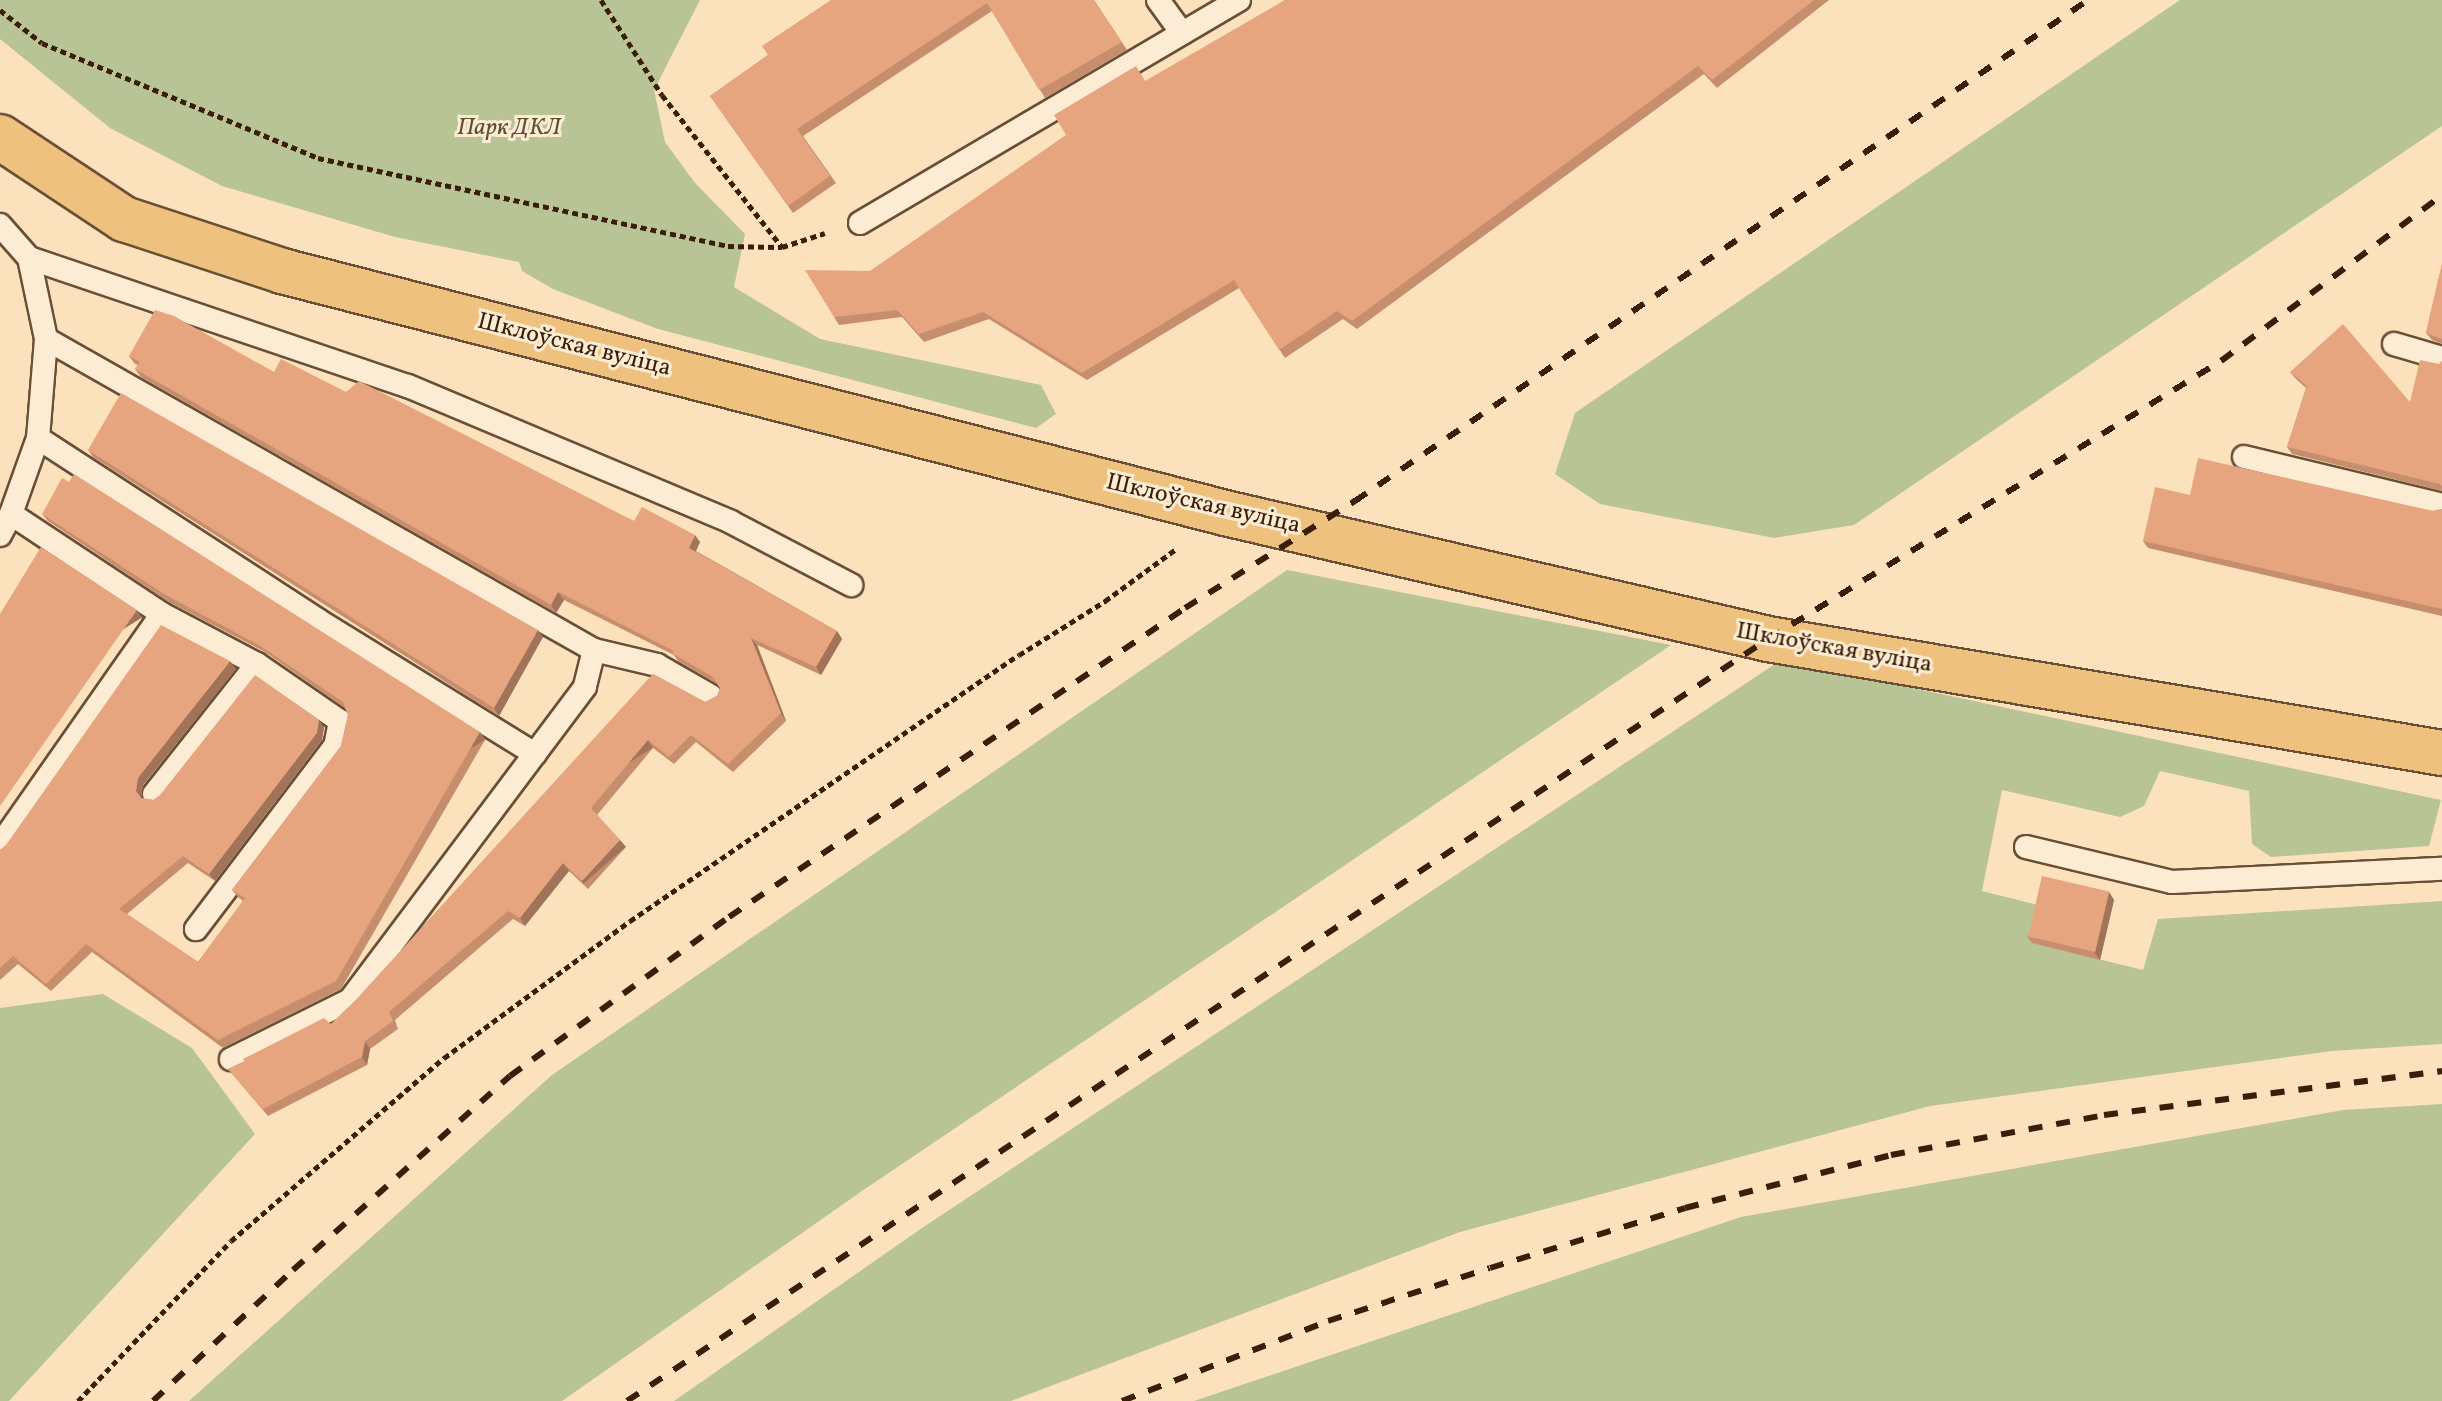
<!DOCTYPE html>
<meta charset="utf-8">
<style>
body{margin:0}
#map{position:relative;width:2442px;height:1401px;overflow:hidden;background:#fbe2bd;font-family:Vollkorn,serif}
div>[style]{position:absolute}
.green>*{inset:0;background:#b8c496}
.path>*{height:5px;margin-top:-2.5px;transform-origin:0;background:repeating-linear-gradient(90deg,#3a1e09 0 6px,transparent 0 10px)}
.roads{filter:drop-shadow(2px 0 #6a4f36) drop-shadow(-2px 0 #6a4f36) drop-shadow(0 2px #6a4f36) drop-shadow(0 -2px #6a4f36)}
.lane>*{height:22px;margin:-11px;padding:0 11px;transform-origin:11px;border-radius:11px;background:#fcecd4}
.primary>*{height:44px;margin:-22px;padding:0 22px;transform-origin:22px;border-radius:22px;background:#eec17e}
.rail>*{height:6px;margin-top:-3px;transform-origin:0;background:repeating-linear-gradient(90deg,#3a1e09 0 14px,transparent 0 28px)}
.wall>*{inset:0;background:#c68e6d}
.shaded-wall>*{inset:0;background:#a17459;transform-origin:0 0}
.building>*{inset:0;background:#e6a57f;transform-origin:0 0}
span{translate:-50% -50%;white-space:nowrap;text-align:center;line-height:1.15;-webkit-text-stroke:6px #fcecd4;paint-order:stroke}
.park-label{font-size:24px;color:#605033;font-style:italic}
.street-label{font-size:24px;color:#3a1e09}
</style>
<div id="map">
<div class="green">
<div style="clip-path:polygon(0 0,700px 0,654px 90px,665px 142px,695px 183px,745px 234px,734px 287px,820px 339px,1041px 385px,1056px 414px,1036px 428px,658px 329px,553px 289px,522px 271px,519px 262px,395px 237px,222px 186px,110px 128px,0 39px)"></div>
<div style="clip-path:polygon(2180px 0,2442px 0,2442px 126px,1854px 525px,1774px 538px,1600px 504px,1555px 474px,1575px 413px)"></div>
<div style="clip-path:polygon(1287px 570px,1671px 645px,862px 1191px,562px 1401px,189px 1401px,552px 1075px)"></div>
<div style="clip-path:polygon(1781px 660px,2441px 800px,2429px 846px,2271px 857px,2252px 844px,2249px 791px,2160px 771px,2144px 806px,2120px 817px,2002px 790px,1982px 891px,2042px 906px,2033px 943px,2143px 970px,2158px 919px,2442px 901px,2442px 1044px,2332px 1051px,1930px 1106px,1460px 1232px,1011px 1401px,674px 1401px,922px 1228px)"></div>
<div style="clip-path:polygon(103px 994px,192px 1048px,255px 1134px,9px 1401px,0 1401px,0 1008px)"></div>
<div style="clip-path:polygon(2442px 1104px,2442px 1401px,1194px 1401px,1741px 1217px,2343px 1110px)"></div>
</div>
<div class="path">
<div style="left:601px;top:0;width:113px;rotate:57.3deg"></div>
<div style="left:662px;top:95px;width:194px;rotate:51.7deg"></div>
<div style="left:0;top:10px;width:53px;rotate:38.2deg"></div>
<div style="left:42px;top:43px;width:299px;rotate:22.6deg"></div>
<div style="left:318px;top:158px;width:419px;rotate:12.1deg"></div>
<div style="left:728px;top:246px;width:54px;rotate:1.1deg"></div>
<div style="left:782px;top:247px;width:45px;rotate:-18deg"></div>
<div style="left:78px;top:1401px;width:221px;rotate:-46.3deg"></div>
<div style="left:231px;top:1241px;width:281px;rotate:-40.7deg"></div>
<div style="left:444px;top:1058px;width:231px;rotate:-36.4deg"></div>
<div style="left:630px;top:921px;width:471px;rotate:-34.4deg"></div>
<div style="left:1019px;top:655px;width:102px;rotate:-32.1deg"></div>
<div style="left:1105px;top:601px;width:88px;rotate:-36.2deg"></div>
</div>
<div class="roads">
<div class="lane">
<div style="left:1158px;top:0;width:41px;rotate:54deg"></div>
<div style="left:860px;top:223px;width:440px;rotate:-30.5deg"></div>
<div style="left:0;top:225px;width:44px;rotate:48.7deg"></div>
<div style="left:29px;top:258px;width:400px;rotate:18.7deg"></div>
<div style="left:408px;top:386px;width:350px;rotate:22.8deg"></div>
<div style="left:731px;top:522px;width:136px;rotate:27.7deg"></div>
<div style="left:29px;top:258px;width:83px;rotate:78.1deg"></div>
<div style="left:46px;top:339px;width:99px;rotate:94.6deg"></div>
<div style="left:38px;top:438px;width:81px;rotate:109.6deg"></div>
<div style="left:11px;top:514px;width:181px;rotate:33.5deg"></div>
<div style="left:162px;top:614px;width:107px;rotate:27.8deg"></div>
<div style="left:257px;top:664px;width:101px;rotate:34.5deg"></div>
<div style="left:340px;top:721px;width:25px;rotate:101deg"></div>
<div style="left:335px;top:746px;width:230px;rotate:127.2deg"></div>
<div style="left:46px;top:339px;width:630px;rotate:29.58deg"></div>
<div style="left:594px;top:650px;width:38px;rotate:104deg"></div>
<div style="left:585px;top:687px;width:391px;rotate:126.9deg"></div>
<div style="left:350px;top:1000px;width:133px;rotate:153.6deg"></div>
<div style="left:2394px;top:344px;width:50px;rotate:16.3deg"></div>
<div style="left:38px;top:438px;width:334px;rotate:33deg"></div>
<div style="left:318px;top:620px;width:255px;rotate:31.7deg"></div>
<div style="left:2244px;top:457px;width:204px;rotate:13.6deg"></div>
<div style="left:0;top:535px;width:24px;rotate:-62deg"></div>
<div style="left:594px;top:650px;width:65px;rotate:13.4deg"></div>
<div style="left:657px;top:665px;width:62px;rotate:29.9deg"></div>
<div style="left:154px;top:794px;width:166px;rotate:-51.6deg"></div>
<div style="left:0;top:845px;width:282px;rotate:-55deg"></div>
<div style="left:2026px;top:847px;width:150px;rotate:13.5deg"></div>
<div style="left:2172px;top:882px;width:270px;rotate:-2.8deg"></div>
</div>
<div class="primary">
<div style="left:0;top:137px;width:149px;rotate:33.5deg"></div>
<div style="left:124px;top:219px;width:166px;rotate:18.2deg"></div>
<div style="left:282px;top:271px;width:974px;rotate:14.39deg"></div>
<div style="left:1225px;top:513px;width:557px;rotate:13.06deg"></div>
<div style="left:1768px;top:639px;width:684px;rotate:9.6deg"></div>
</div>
</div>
<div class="rail">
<div style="left:153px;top:1401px;width:192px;rotate:-43.1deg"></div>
<div style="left:293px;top:1270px;width:291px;rotate:-41.8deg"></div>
<div style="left:510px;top:1076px;width:271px;rotate:-36deg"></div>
<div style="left:729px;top:917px;width:551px;rotate:-34.12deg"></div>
<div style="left:1185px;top:608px;width:201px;rotate:-32.2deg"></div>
<div style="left:1355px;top:501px;width:888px;rotate:-34.35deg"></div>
<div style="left:627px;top:1401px;width:1372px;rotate:-33.74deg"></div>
<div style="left:1768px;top:639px;width:532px;rotate:-31.54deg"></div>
<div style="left:2221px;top:361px;width:276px;rotate:-36.9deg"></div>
<div style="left:1122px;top:1401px;width:221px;rotate:-21.2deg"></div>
<div style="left:1328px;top:1321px;width:170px;rotate:-18.1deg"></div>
<div style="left:1490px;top:1268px;width:204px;rotate:-17.1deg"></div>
<div style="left:1685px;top:1208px;width:213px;rotate:-14.4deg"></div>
<div style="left:1891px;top:1155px;width:217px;rotate:-10.6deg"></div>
<div style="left:2104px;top:1115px;width:341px;rotate:-7.4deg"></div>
</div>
<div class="wall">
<div style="clip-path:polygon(831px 0,1094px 0,1127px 50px,1045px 98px,992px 11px,803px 136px,836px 183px,793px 213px,710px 96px,768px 55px)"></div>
<div style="clip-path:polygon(1285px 0,1829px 0,1717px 88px,1704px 74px,1357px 329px,1343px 319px,1285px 358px,1239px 288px,1087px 380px,989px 319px,924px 342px,902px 317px,839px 325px,834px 317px,870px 271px)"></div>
<div style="clip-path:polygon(2442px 264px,2442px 344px,2432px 340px,2426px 333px)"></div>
<div style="clip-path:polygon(129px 356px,274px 372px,346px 392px,634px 521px,700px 542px,696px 551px,837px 631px,842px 639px,821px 675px,757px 645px,786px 721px,733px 772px,696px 742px,674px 764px,653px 748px,597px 815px,626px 847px,588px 889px,569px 871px,525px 926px,513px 919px,395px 1020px,398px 1029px,370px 1049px,367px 1065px,268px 1116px,228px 1069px,245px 1061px,243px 1059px,331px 1024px,355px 1001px,653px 674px,705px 702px,717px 696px,720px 688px,717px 684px,678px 661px,674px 655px,564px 600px,556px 613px,141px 377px,135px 369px,138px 365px,135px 364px)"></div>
<div style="clip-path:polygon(2442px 361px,2442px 491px,2292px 454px,2287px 447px,2306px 388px,2296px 379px,2290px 372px,2410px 402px)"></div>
<div style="clip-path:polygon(88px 450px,543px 637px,499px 716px,93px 457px)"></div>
<div style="clip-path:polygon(2190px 495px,2433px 511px,2442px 509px,2442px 616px,2148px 548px,2143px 541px)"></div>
<div style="clip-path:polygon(42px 514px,480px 732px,485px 740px,341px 989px,223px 1048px,92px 952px,51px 991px,18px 964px,0 980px,0 850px,236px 669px,143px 785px,141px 798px,153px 800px,324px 727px,322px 740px,215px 881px,188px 863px,127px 914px,198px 962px,243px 901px,238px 897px,232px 890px,341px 746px,348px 715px,345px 708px,265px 652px,169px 602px,48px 521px)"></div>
<div style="clip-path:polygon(2109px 892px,2114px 900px,2100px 960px,2032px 943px,2027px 936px)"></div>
</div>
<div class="shaded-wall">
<div style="clip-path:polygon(695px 535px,700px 542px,694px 555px,689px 548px)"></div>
<div style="clip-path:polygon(558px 592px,564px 600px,556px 613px,551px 605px)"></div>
<div style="left:137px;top:610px;width:9px;height:239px;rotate:58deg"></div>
<div style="clip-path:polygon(538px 630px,543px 637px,499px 716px,494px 708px)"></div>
<div style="clip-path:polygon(837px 631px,842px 639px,821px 675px,816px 667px)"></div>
<div style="clip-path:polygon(751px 638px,757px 645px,786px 721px,781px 713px)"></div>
<div style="clip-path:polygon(230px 661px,236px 669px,143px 785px,141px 798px,136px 791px,138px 778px)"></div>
<div style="clip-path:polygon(319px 720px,324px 727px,322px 740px,215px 881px,209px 874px)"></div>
<div style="left:480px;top:732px;width:9px;height:288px;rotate:58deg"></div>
<div style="left:648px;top:740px;width:9px;height:89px;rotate:58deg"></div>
<div style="left:620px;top:840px;width:9px;height:56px;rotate:49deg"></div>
<div style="clip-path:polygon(563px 863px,569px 871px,525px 926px,520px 918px)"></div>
<div style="clip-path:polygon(2109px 892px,2114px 900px,2100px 960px,2094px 952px)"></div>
<div style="clip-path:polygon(365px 1041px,370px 1049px,367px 1065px,362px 1057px)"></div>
</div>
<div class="building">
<div style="clip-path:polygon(831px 0,1094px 0,1122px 42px,1039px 90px,987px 3px,797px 129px,830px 176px,788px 206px,710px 96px,768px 55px,762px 46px)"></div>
<div style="clip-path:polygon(1285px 0,1814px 0,1712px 80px,1698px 66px,1352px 321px,1337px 311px,1279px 350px,1234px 280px,1082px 373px,983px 312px,919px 334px,897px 310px,834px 317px,805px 270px,870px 271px,1066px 135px,1054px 115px,1136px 66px,1145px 81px)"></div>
<div style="clip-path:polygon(2442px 264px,2442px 339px,2426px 333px)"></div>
<div style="clip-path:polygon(155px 310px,174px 316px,274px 372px,281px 359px,346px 392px,359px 381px,634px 521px,642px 507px,695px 535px,689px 548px,837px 631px,816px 667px,751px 638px,781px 713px,728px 764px,691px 735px,669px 757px,648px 740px,591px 808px,620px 840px,582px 881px,563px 863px,520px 918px,508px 911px,389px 1012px,393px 1021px,365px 1041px,362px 1057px,263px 1109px,228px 1069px,246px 1061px,243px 1059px,324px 1018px,331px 1024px,355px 1001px,653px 674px,705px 702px,717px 696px,720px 688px,713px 677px,672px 653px,674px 651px,558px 592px,551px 605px,135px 369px,140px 362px,129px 356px)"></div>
<div style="clip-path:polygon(2343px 324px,2410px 402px,2420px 360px,2439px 364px,2442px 361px,2442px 486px,2440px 484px,2287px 447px,2307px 386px,2290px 372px)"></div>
<div style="clip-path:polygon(121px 393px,538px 630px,494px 708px,88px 450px)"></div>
<div style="clip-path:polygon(2198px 458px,2433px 511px,2442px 509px,2442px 609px,2143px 541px,2155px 487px,2190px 495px)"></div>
<div style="clip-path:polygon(74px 474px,480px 732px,336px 981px,218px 1040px,86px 944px,46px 984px,13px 956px,0 968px,0 850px,6px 845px,161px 625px,230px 661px,138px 778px,136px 791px,141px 798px,153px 800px,160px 795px,255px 675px,319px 720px,317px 733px,209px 874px,183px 856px,119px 909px,198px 962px,245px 898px,232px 890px,341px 746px,348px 715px,343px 702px,259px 645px,164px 594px,42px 514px,62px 478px,69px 482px)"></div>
<div style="clip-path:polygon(41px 547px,137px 610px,0 806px,0 614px)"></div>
<div style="left:2042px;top:876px;width:69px;height:62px;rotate:13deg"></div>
</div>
<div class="park-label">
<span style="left:509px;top:129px">Парк ДКЛ</span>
</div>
<div class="street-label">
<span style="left:574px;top:346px;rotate:14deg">Шклоўская вуліца</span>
<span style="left:1203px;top:505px;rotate:13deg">Шклоўская вуліца</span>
<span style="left:1834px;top:649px;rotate:10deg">Шклоўская вуліца</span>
</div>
</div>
